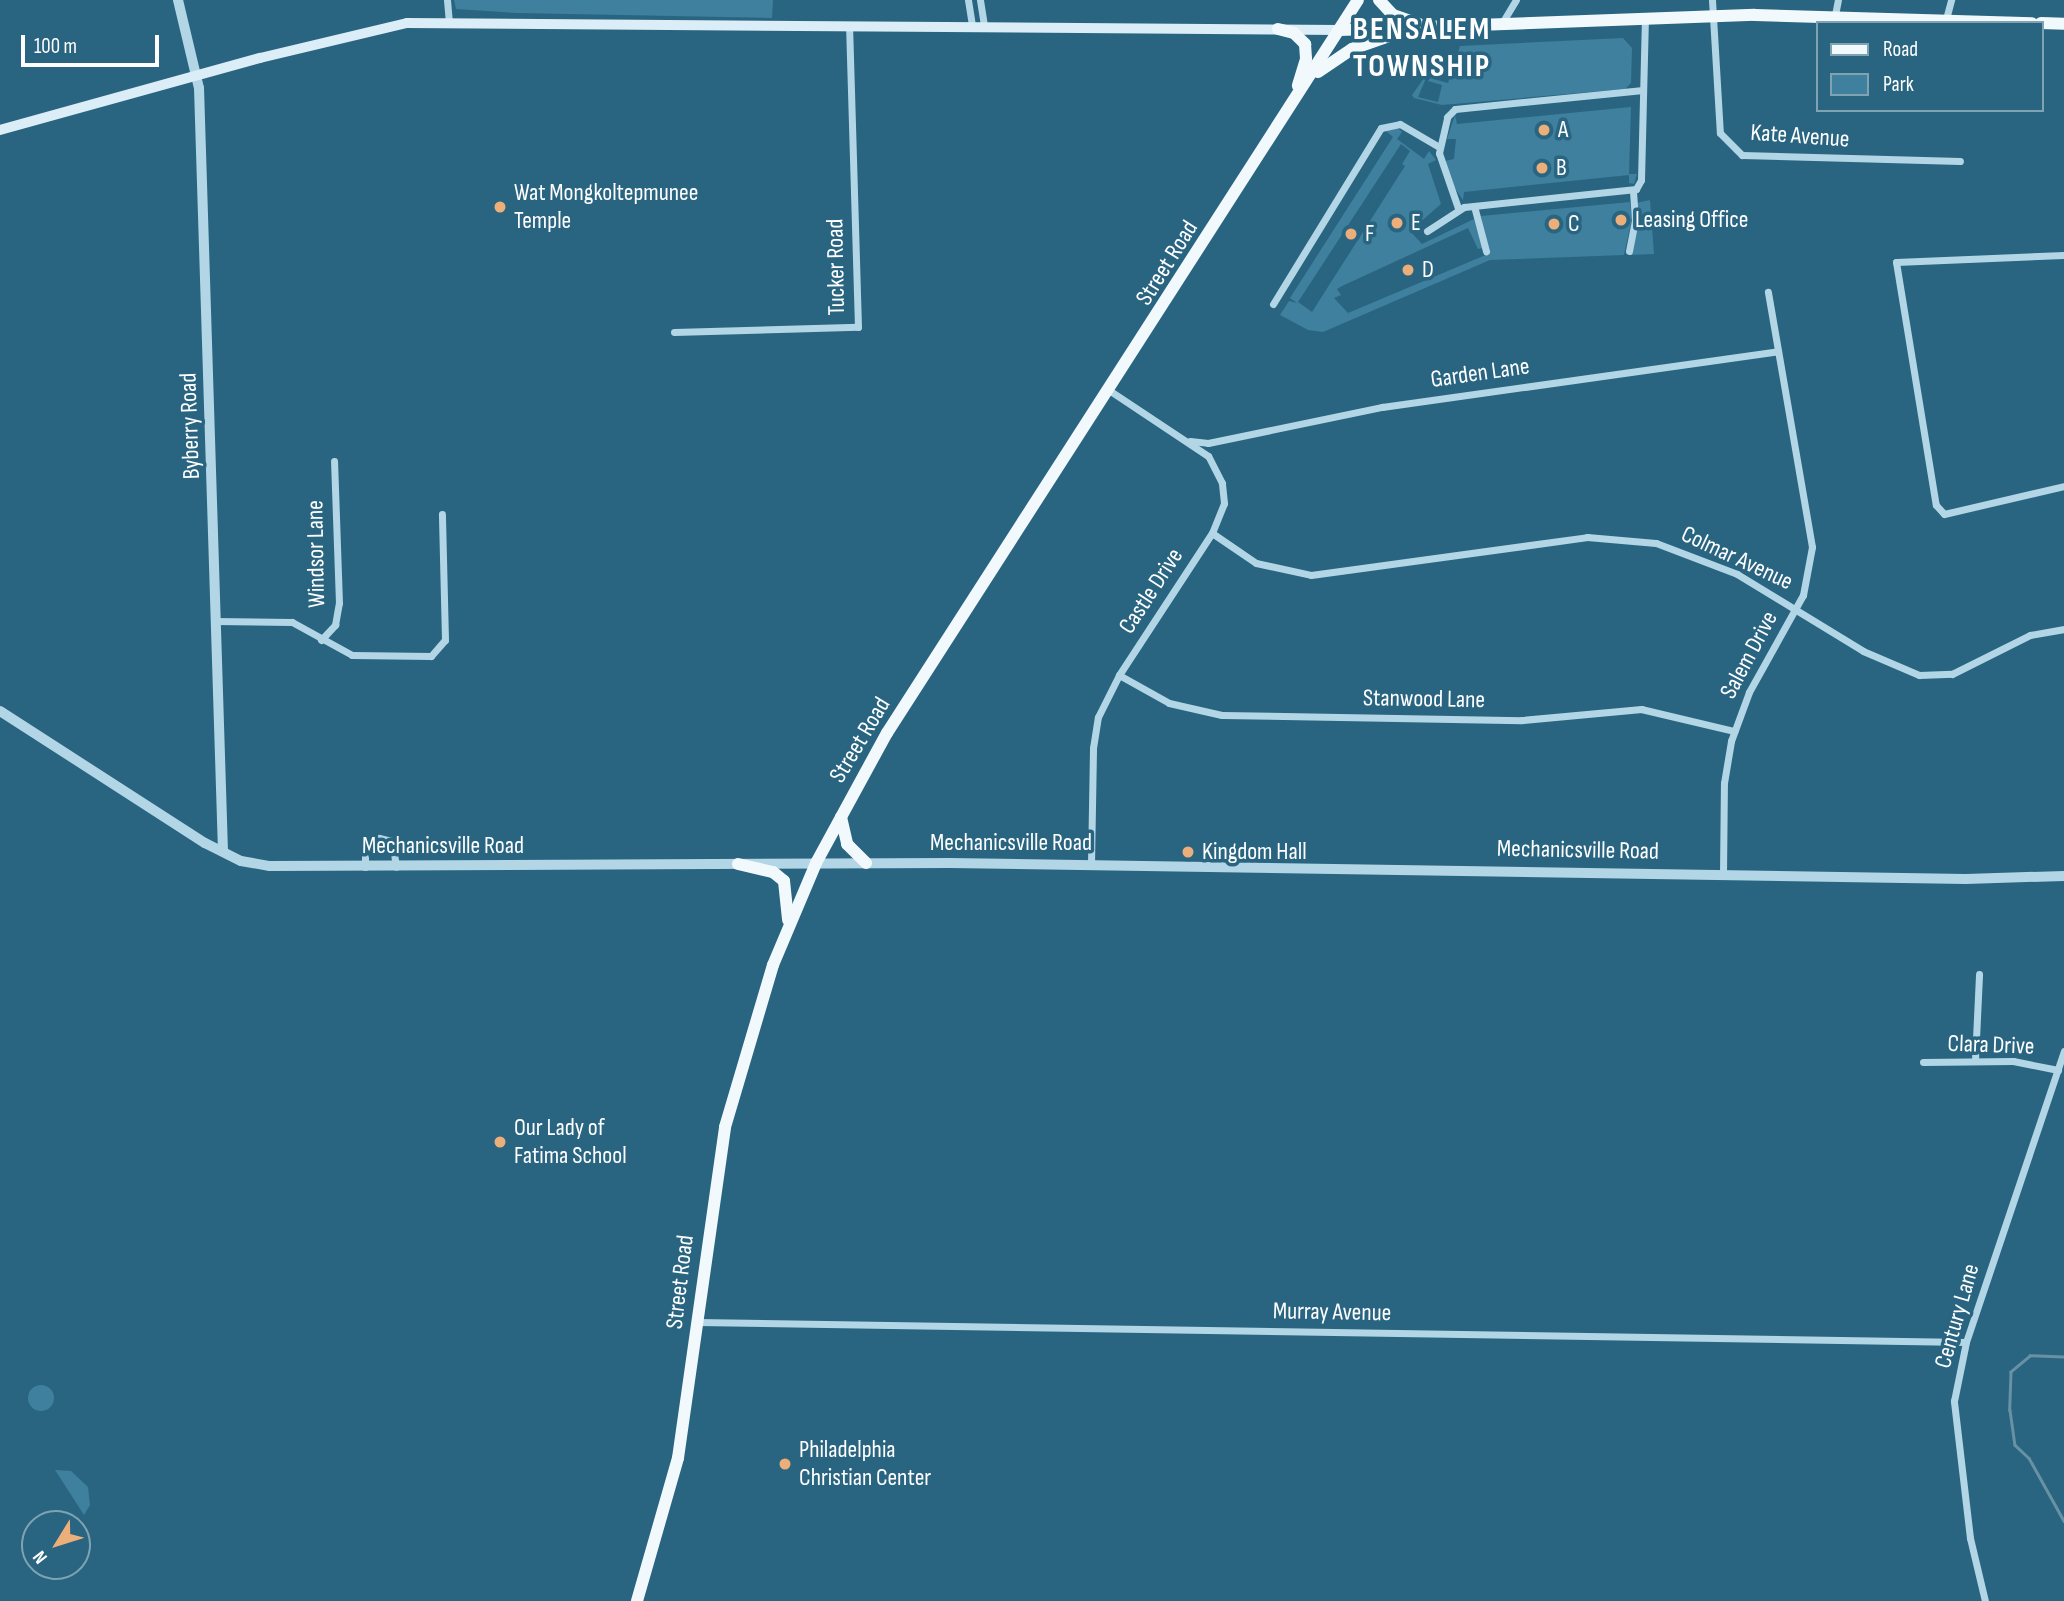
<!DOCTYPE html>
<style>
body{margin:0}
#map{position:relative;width:2064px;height:1601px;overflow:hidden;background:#296581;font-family:"Sofia Sans Condensed",sans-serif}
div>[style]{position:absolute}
.green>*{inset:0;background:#3e809e}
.round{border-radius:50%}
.stream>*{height:2.5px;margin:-1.25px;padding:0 1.25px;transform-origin:1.25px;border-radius:1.25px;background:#6991a4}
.minor>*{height:7px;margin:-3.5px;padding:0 3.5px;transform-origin:3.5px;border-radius:3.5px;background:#b2d6e6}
.tertiary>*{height:10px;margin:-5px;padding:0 5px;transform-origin:5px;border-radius:5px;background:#b2d6e6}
.secondary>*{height:10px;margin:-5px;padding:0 5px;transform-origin:5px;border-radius:5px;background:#dbedf6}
.primary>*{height:12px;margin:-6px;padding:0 6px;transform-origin:6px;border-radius:6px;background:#f2f9fd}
.dots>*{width:19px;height:19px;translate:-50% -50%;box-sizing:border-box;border:4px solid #296581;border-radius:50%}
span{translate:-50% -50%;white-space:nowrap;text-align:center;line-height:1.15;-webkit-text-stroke:7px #296581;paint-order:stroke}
.poi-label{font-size:24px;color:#fff}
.left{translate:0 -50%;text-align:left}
.street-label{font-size:24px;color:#fff}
.district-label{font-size:32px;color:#fff;font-weight:700;letter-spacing:2px}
.legend{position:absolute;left:1816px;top:21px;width:228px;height:91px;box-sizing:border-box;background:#296581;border:2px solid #7fa3b3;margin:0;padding:9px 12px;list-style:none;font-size:21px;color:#fff}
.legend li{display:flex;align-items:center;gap:14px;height:35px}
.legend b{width:35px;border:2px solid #7fa3b3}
.north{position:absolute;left:21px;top:1510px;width:70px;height:70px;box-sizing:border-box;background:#296581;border:2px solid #7fa3b3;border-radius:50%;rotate:232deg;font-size:19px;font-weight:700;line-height:28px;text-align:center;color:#fff}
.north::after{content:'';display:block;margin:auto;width:24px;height:32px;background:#ecaf79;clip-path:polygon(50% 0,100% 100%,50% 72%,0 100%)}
.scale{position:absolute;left:21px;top:35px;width:138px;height:32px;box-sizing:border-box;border:4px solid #fff;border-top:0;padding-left:9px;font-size:21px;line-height:24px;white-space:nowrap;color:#fff;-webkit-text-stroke:5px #296581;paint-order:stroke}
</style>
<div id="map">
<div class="green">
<div style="clip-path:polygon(454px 0,773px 0,772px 18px,517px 13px,456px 9px)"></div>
<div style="clip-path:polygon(1623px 38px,1632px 48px,1631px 83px,1625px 89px,1442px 105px,1414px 98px,1412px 95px,1429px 71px,1418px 97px,1438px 102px,1442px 85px,1428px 81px,1430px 78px,1448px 83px,1460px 46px)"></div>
<div style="clip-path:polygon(1631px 107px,1629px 174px,1637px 174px,1634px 184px,1629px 183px,1629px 175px,1464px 192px,1463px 200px,1452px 184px,1445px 161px,1454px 159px,1456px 139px,1447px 139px,1455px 115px,1457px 124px)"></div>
<div style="clip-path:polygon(evenodd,1398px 128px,1402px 132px,1397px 139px,1424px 159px,1429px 151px,1436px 160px,1428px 164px,1441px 204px,1410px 231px,1422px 244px,1474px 219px,1483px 248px,1478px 249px,1468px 228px,1342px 286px,1337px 289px,1341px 295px,1334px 298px,1348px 313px,1488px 254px,1481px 216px,1630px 202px,1632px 218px,1624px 255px,1490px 260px,1323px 332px,1308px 330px,1280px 315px,1289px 301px,1297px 303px,1290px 298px,1393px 137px,1386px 131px,1398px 128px,1401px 144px,1410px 151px,1402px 164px,1405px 166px,1312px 312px,1298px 302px,1401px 144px)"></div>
<div style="clip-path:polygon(1650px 200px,1654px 254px,1630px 255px,1636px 203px)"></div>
<div class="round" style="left:28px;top:1385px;width:26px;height:26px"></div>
<div style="clip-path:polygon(55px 1470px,71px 1471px,88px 1487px,90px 1505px,84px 1515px)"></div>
</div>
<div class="stream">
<div style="left:2064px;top:1357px;width:34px;rotate:-178deg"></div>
<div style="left:2030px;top:1356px;width:25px;rotate:140deg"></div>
<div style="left:2011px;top:1372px;width:38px;rotate:92deg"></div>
<div style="left:2010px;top:1410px;width:35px;rotate:82deg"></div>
<div style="left:2015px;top:1445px;width:19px;rotate:43deg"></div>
<div style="left:2029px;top:1458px;width:72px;rotate:60.9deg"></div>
</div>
<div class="minor">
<div style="left:447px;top:0;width:22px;rotate:85deg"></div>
<div style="left:968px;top:0;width:25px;rotate:81deg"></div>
<div style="left:980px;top:0;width:25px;rotate:81deg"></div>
<div style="left:1712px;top:0;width:133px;rotate:86.6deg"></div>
<div style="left:1720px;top:133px;width:31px;rotate:45deg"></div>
<div style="left:1742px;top:155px;width:218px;rotate:1.6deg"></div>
<div style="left:1835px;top:15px;width:15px;rotate:-79deg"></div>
<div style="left:1946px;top:19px;width:20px;rotate:-75deg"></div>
<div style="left:1502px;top:23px;width:27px;rotate:-59deg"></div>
<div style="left:1474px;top:206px;width:47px;rotate:75.1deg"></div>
<div style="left:1458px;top:208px;width:58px;rotate:-109.1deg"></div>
<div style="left:1439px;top:153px;width:37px;rotate:-77deg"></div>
<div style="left:1447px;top:117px;width:11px;rotate:-45deg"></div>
<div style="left:1455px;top:109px;width:189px;rotate:-5.8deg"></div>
<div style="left:1427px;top:231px;width:44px;rotate:-33deg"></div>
<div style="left:1464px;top:207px;width:173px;rotate:-6deg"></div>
<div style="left:1636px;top:189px;width:10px;rotate:-61deg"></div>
<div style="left:1641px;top:180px;width:161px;rotate:-88.6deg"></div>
<div style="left:1629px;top:251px;width:32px;rotate:-79deg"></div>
<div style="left:1635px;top:220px;width:30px;rotate:-94deg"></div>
<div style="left:2064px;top:255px;width:168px;rotate:177.6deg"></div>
<div style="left:1896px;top:262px;width:246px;rotate:80.7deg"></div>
<div style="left:1936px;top:505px;width:12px;rotate:48deg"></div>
<div style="left:1944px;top:514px;width:123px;rotate:-13.1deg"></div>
<div style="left:1273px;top:304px;width:206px;rotate:-58.5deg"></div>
<div style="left:1381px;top:128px;width:19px;rotate:-12deg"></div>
<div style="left:1400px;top:124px;width:45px;rotate:30.5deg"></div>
<div style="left:674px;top:332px;width:184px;rotate:-1.6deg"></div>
<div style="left:858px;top:327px;width:302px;rotate:-91.7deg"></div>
<div style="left:1190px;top:441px;width:18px;rotate:6deg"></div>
<div style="left:1208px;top:443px;width:178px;rotate:-11.7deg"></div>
<div style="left:1382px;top:407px;width:400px;rotate:-8deg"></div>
<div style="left:1212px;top:533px;width:53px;rotate:34.3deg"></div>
<div style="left:1256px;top:563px;width:56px;rotate:12.3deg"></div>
<div style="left:1311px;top:575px;width:279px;rotate:-7.8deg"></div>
<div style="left:1587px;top:537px;width:69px;rotate:5deg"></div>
<div style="left:1656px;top:543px;width:87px;rotate:20.9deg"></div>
<div style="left:1737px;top:574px;width:148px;rotate:31.4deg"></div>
<div style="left:1863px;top:651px;width:61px;rotate:23.2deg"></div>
<div style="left:1919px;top:675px;width:33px;rotate:-2deg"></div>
<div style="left:1952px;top:674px;width:87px;rotate:-26.6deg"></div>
<div style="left:2030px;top:635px;width:35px;rotate:-10deg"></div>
<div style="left:215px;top:621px;width:77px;rotate:0.7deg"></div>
<div style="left:292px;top:622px;width:68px;rotate:28.8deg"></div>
<div style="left:352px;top:655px;width:79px;rotate:0.7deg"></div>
<div style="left:431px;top:656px;width:21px;rotate:-49deg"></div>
<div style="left:445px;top:640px;width:126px;rotate:-91.4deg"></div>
<div style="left:321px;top:640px;width:21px;rotate:-47deg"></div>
<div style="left:335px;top:625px;width:22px;rotate:-80deg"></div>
<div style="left:339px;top:603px;width:142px;rotate:-92deg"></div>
<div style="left:1119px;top:675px;width:57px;rotate:29.2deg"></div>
<div style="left:1169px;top:703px;width:54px;rotate:12.8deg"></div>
<div style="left:1222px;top:715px;width:300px;rotate:1deg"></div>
<div style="left:1522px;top:720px;width:120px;rotate:-5.3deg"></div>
<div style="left:1641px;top:709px;width:96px;rotate:13.3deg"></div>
<div style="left:1091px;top:864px;width:116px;rotate:-89deg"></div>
<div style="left:1093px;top:748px;width:31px;rotate:-81deg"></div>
<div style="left:1098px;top:717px;width:47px;rotate:-63.4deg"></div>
<div style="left:1119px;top:675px;width:170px;rotate:-56.8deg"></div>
<div style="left:1212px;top:533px;width:32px;rotate:-68deg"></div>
<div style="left:1224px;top:503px;width:20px;rotate:-96deg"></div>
<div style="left:1222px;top:483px;width:30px;rotate:-117deg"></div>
<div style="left:1208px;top:456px;width:118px;rotate:-146.4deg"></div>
<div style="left:365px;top:867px;width:18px;rotate:-90deg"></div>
<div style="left:365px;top:849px;width:18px;rotate:-38deg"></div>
<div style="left:379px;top:838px;width:13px;rotate:13deg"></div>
<div style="left:392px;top:841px;width:26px;rotate:81deg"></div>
<div style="left:1723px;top:874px;width:91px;rotate:-89.4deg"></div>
<div style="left:1724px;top:783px;width:43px;rotate:-80.5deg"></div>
<div style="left:1731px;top:741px;width:52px;rotate:-69.8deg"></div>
<div style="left:1749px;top:692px;width:111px;rotate:-60.9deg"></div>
<div style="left:1803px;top:595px;width:49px;rotate:-79.4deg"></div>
<div style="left:1812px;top:547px;width:259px;rotate:-99.8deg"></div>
<div style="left:1975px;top:1060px;width:86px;rotate:-87.3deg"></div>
<div style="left:1923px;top:1062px;width:90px;rotate:-0.6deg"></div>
<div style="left:2013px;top:1061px;width:46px;rotate:11.3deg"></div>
<div style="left:697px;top:1322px;width:1269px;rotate:0.9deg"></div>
<div style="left:1985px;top:1601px;width:65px;rotate:-103.4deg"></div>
<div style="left:1970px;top:1538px;width:138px;rotate:-96.7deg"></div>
<div style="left:1954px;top:1401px;width:60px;rotate:-78.5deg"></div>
<div style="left:1966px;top:1342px;width:307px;rotate:-71.4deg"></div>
</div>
<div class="tertiary">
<div style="left:178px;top:0;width:90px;rotate:76.6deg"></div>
<div style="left:199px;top:88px;width:764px;rotate:88.2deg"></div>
<div style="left:0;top:711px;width:244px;rotate:32.8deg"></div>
<div style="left:205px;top:843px;width:40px;rotate:26.6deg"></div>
<div style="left:241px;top:861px;width:28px;rotate:10deg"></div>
<div style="left:269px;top:866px;width:681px;rotate:-0.25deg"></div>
<div style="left:950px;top:863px;width:1016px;rotate:0.9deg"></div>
<div style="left:1966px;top:879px;width:98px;rotate:-1.8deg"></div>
</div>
<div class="secondary">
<div style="left:0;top:130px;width:270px;rotate:-15.5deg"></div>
<div style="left:260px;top:58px;width:151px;rotate:-13.4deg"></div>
<div style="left:407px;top:23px;width:933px;rotate:0.43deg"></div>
</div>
<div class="primary">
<div style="left:1379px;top:0;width:21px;rotate:47deg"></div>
<div style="left:1393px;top:15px;width:28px;rotate:19deg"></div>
<div style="left:2041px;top:23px;width:23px;rotate:2deg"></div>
<div style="left:1278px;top:29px;width:16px;rotate:14deg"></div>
<div style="left:1294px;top:33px;width:16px;rotate:45deg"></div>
<div style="left:1305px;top:44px;width:15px;rotate:86deg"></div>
<div style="left:1306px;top:59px;width:28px;rotate:107deg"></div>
<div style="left:1340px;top:30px;width:415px;rotate:-2.1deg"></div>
<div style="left:1755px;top:15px;width:277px;rotate:1.7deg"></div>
<div style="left:1318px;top:72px;width:41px;rotate:-34.1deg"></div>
<div style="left:1352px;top:49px;width:46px;rotate:-19.2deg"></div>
<div style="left:841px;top:817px;width:28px;rotate:77deg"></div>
<div style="left:847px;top:844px;width:27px;rotate:45deg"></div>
<div style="left:738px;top:864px;width:36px;rotate:13deg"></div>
<div style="left:773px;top:872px;width:14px;rotate:39deg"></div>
<div style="left:784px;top:881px;width:39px;rotate:84deg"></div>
<div style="left:637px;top:1601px;width:149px;rotate:-74deg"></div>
<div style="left:678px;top:1458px;width:334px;rotate:-81.9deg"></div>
<div style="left:725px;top:1127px;width:169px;rotate:-73.5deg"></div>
<div style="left:773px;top:965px;width:111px;rotate:-67.1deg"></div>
<div style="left:816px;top:863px;width:148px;rotate:-61.4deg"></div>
<div style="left:887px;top:733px;width:871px;rotate:-57.28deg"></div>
</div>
<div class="dots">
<div style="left:1544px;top:130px;background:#ecaf79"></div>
<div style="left:1542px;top:168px;background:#ecaf79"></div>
<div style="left:500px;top:207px;background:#ecaf79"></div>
<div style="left:1621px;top:220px;background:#ecaf79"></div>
<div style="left:1397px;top:223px;background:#ecaf79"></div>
<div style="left:1554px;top:224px;background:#ecaf79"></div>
<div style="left:1351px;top:234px;background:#ecaf79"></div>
<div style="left:1408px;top:270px;background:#ecaf79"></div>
<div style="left:1188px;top:852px;background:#ecaf79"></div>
<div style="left:500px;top:1142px;background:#ecaf79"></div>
<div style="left:785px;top:1464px;background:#ecaf79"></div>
</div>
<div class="poi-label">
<span class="left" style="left:1558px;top:130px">A</span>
<span class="left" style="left:1556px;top:168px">B</span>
<span class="left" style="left:514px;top:207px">Wat Mongkoltepmunee<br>Temple</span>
<span class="left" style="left:1635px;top:220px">Leasing Office</span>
<span class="left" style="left:1411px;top:223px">E</span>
<span class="left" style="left:1568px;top:224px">C</span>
<span class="left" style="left:1365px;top:234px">F</span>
<span class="left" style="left:1422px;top:270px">D</span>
<span class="left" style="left:1202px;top:852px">Kingdom Hall</span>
<span class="left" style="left:514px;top:1142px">Our Lady of<br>Fatima School</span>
<span class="left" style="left:799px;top:1464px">Philadelphia<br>Christian Center</span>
</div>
<div class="street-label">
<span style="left:1800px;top:136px;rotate:4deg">Kate Avenue</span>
<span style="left:1167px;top:263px;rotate:-58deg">Street Road</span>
<span style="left:836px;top:267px;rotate:-91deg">Tucker Road</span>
<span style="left:1480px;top:373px;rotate:-8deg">Garden Lane</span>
<span style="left:190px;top:426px;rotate:-92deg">Byberry Road</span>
<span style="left:316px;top:554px;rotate:-91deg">Windsor Lane</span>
<span style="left:1737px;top:558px;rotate:25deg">Colmar Avenue</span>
<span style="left:1151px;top:591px;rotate:-57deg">Castle Drive</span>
<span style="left:1749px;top:655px;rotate:-62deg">Salem Drive</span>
<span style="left:1424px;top:699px;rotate:1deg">Stanwood Lane</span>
<span style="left:860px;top:740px;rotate:-59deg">Street Road</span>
<span style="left:1011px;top:843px">Mechanicsville Road</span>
<span style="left:443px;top:846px">Mechanicsville Road</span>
<span style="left:1578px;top:850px;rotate:1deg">Mechanicsville Road</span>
<span style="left:1991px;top:1045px;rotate:2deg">Clara Drive</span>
<span style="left:680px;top:1282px;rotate:-83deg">Street Road</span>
<span style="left:1332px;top:1312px;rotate:1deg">Murray Avenue</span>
<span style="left:1957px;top:1316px;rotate:-74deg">Century Lane</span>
</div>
<div class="district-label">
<span style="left:1422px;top:49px">BENSALEM<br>TOWNSHIP</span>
</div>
<ul class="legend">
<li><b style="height:9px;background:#f2f9fd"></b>Road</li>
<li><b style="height:19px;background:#3e809e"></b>Park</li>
</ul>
<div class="north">N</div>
<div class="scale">100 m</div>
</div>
